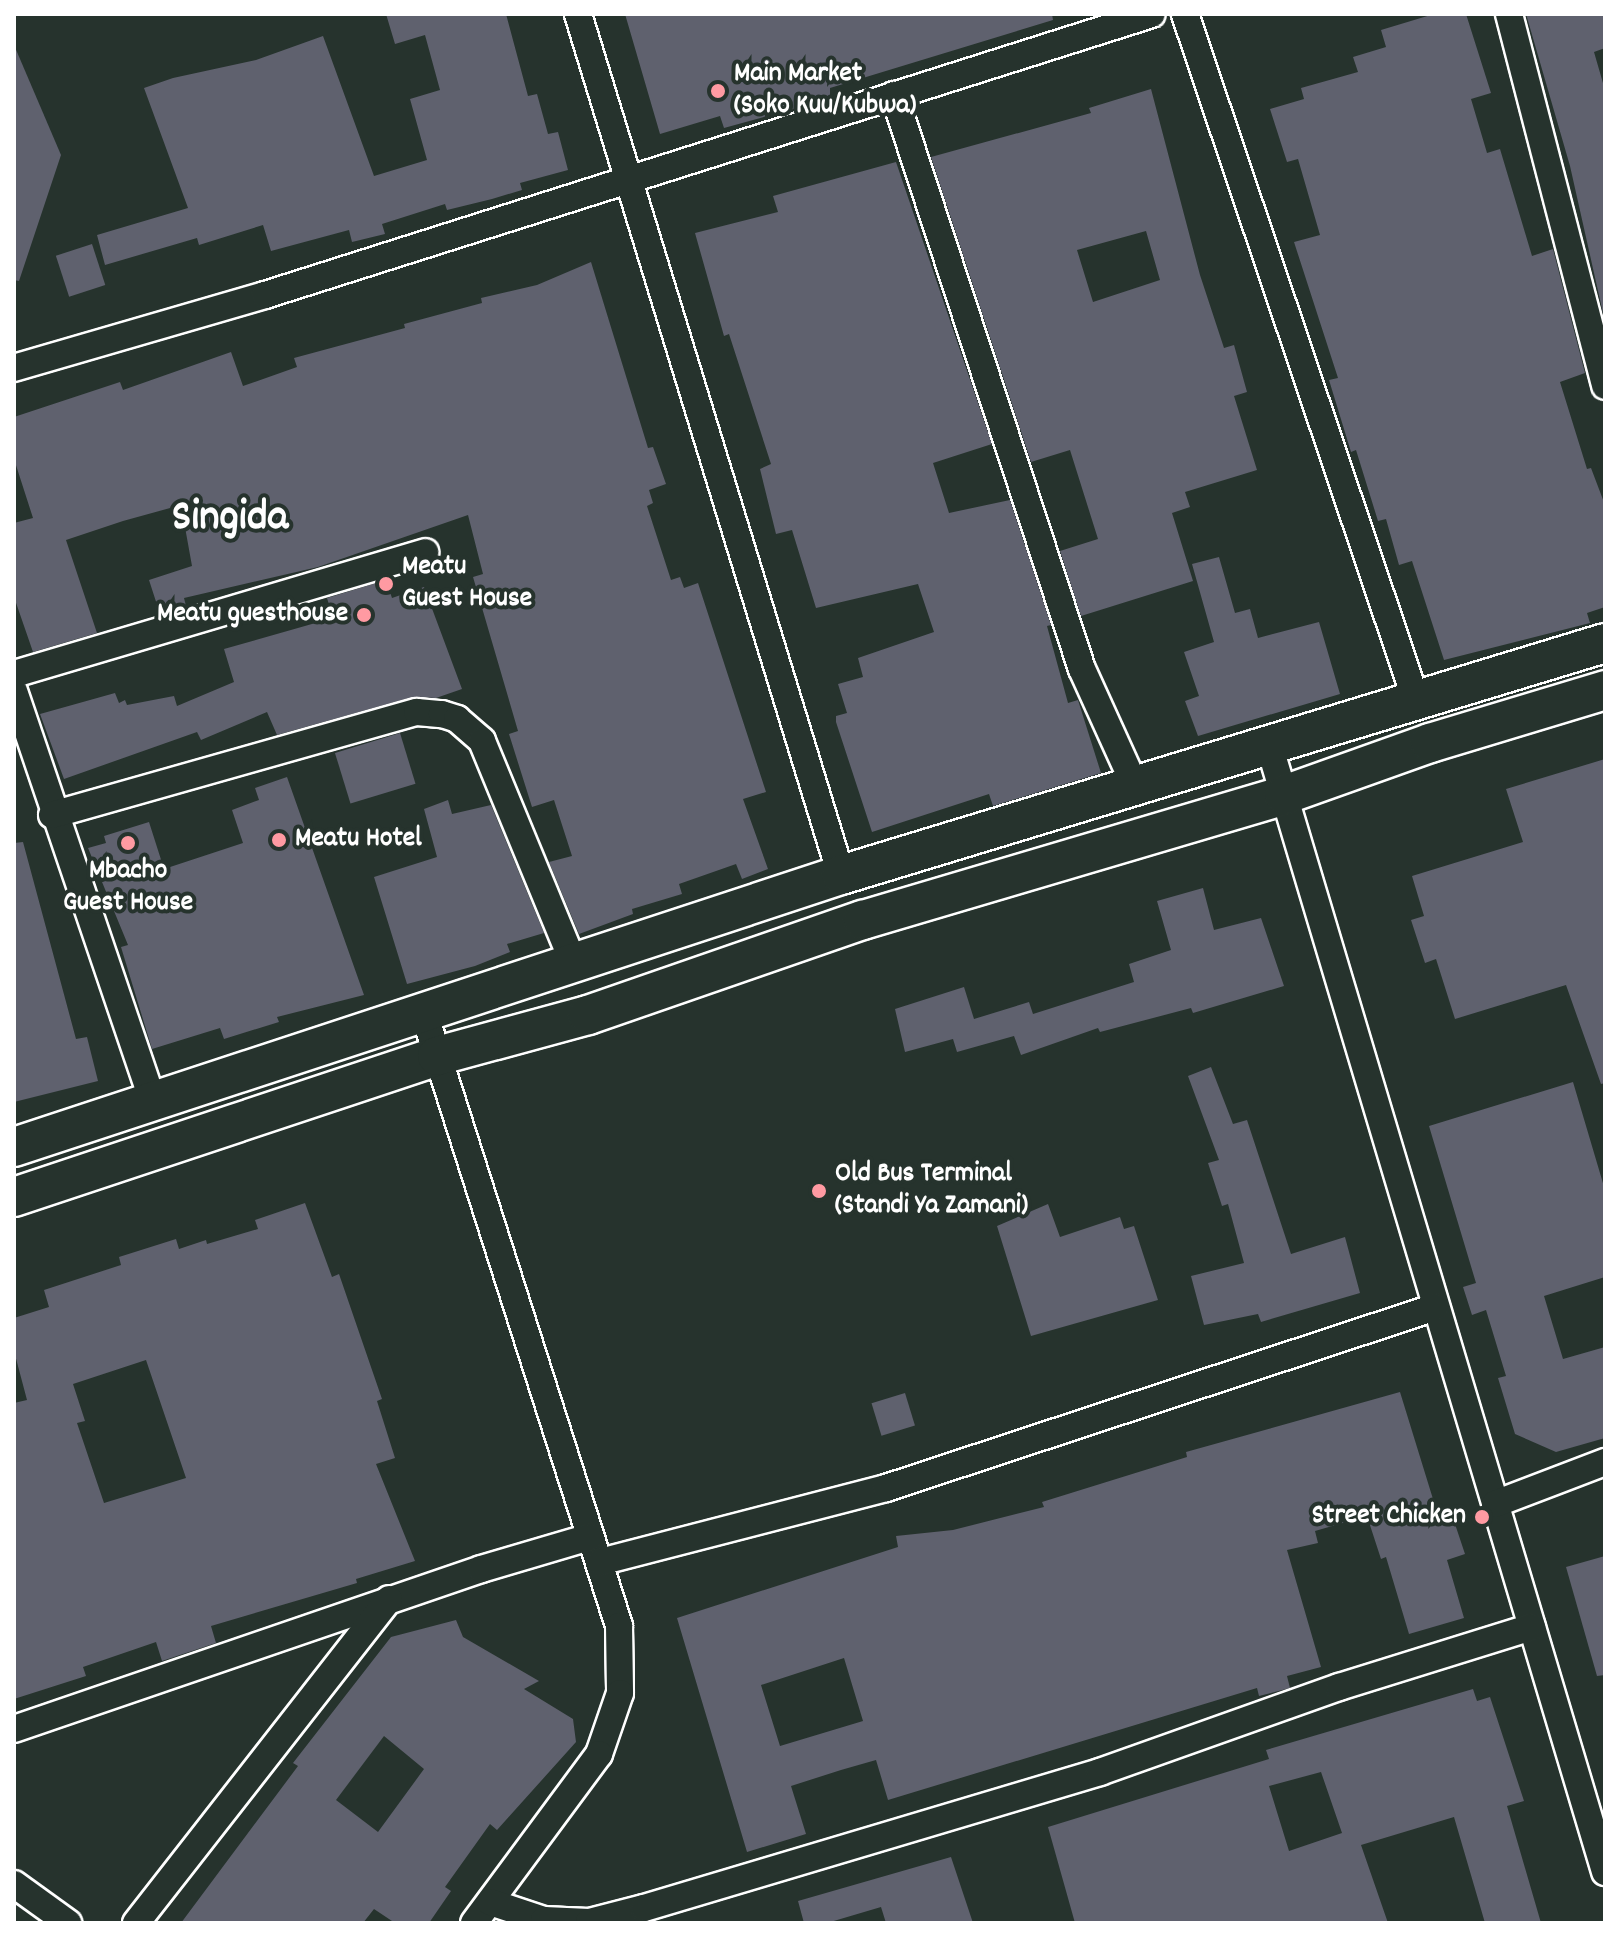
<!DOCTYPE html>
<style>
body{margin:0}
#map{position:relative;width:1619px;height:1937px;overflow:hidden;background:#26332d;font-family:Dekko,sans-serif}
div>[style]{position:absolute}
.building>*{inset:0;background:#5f616e;transform-origin:0 0}
.roads{filter:drop-shadow(2px 0 #fff) drop-shadow(-2px 0 #fff) drop-shadow(0 2px #fff) drop-shadow(0 -2px #fff)}
.minor>*{height:26px;margin:-13px;padding:0 13px;transform-origin:13px;border-radius:13px;background:#26332d}
.secondary>*{height:38px;margin:-19px;padding:0 19px;transform-origin:19px;border-radius:19px;background:#26332d}
.dots>*{width:22px;height:22px;translate:-50% -50%;box-sizing:border-box;border:4px solid #26332d;border-radius:50%}
span{translate:-50% -50%;white-space:nowrap;text-align:center;line-height:1.15;-webkit-text-stroke:8px #26332d;paint-order:stroke}
.poi-label{font-size:28px;color:#fff;font-weight:700}
.left{translate:0 -50%;text-align:left}
.right{translate:-100% -50%;text-align:right}
.town-label{font-size:44px;color:#fff;font-weight:700}
.frame{position:absolute;inset:0;border:16px solid #fff;pointer-events:none}
</style>
<div id="map">
<div class="building">
<div style="clip-path:polygon(386px 14px,506px 14px,528px 96px,537px 94px,548px 134px,558px 132px,568px 170px,520px 183px,522px 190px,492px 199px,447px 210px,445px 204px,382px 224px,385px 234px,352px 242px,349px 230px,271px 251px,263px 225px,199px 245px,197px 238px,105px 265px,97px 235px,188px 208px,144px 88px,173px 78px,256px 60px,323px 36px,374px 176px,427px 160px,410px 99px,440px 90px,425px 35px,395px 44px)"></div>
<div style="clip-path:polygon(625px 14px,1052px 14px,1053px 20px,830px 88px,830px 99px,724px 128px,720px 116px,660px 134px)"></div>
<div style="clip-path:polygon(1434px 14px,1466px 14px,1491px 93px,1471px 99px,1487px 153px,1500px 149px,1532px 256px,1553px 249px,1585px 373px,1560px 382px,1587px 469px,1591px 468px,1605px 505px,1605px 607px,1587px 613px,1590px 623px,1444px 660px,1412px 561px,1399px 565px,1386px 519px,1378px 521px,1356px 450px,1351px 452px,1329px 380px,1338px 378px,1294px 242px,1320px 235px,1298px 159px,1287px 162px,1270px 109px,1304px 99px,1301px 88px,1358px 72px,1353px 57px,1386px 47px,1381px 30px)"></div>
<div style="clip-path:polygon(1526px 14px,1605px 14px,1605px 48px,1594px 52px,1605px 90px,1605px 322px,1570px 166px)"></div>
<div style="clip-path:polygon(14px 45px,61px 155px,19px 281px,14px 280px)"></div>
<div style="clip-path:polygon(evenodd,1151px 89px,1200px 275px,1224px 348px,1234px 345px,1247px 392px,1234px 396px,1257px 470px,1185px 492px,1190px 507px,1172px 513px,1193px 581px,1081px 616px,1060px 551px,1098px 539px,1070px 450px,1031px 462px,931px 157px,1091px 113px,1089px 108px,1151px 89px,1146px 231px,1160px 280px,1093px 302px,1077px 250px,1146px 231px)"></div>
<div style="clip-path:polygon(896px 162px,992px 444px,933px 463px,949px 513px,1010px 500px,1051px 625px,1047px 626px,1068px 703px,1078px 700px,1101px 773px,993px 806px,989px 794px,872px 832px,836px 722px,836px 716px,847px 713px,838px 684px,863px 677px,858px 658px,934px 632px,918px 584px,816px 608px,792px 530px,776px 534px,760px 469px,771px 464px,729px 334px,724px 336px,695px 233px,778px 212px,773px 196px)"></div>
<div style="left:92px;top:244px;width:43px;height:38px;rotate:72deg"></div>
<div style="clip-path:polygon(591px 262px,648px 448px,653px 447px,666px 484px,649px 490px,653px 503px,647px 506px,671px 580px,680px 577px,684px 588px,698px 583px,766px 792px,743px 799px,768px 869px,742px 879px,736px 864px,679px 884px,682px 894px,632px 909px,633px 914px,579px 934px,549px 862px,572px 856px,554px 800px,532px 807px,509px 734px,518px 731px,473px 577px,483px 574px,468px 515px,318px 567px,184px 598px,186px 606px,160px 614px,149px 580px,192px 566px,181px 505px,123px 521px,66px 540px,97px 633px,33px 652px,14px 597px,14px 523px,33px 518px,14px 459px,14px 417px,120px 382px,123px 390px,231px 352px,243px 386px,297px 367px,294px 358px,405px 328px,404px 324px,482px 303px,481px 298px,537px 285px)"></div>
<div style="clip-path:polygon(1219px 557px,1235px 613px,1250px 609px,1258px 638px,1319px 622px,1340px 694px,1198px 736px,1185px 701px,1199px 696px,1184px 652px,1214px 642px,1192px 564px)"></div>
<div style="clip-path:polygon(386px 580px,392px 598px,424px 587px,462px 689px,436px 698px,413px 697px,277px 735px,267px 712px,201px 740px,197px 732px,64px 779px,40px 714px,115px 693px,119px 703px,125px 700px,127px 705px,174px 696px,177px 706px,234px 682px,224px 649px,333px 618px,327px 598px)"></div>
<div style="left:400px;top:733px;width:53px;height:68px;rotate:73deg"></div>
<div style="clip-path:polygon(1605px 759px,1605px 1083px,1601px 1084px,1566px 985px,1455px 1019px,1436px 959px,1425px 963px,1411px 920px,1424px 916px,1412px 876px,1523px 842px,1506px 789px)"></div>
<div style="clip-path:polygon(287px 777px,364px 995px,277px 1017px,279px 1022px,224px 1039px,220px 1028px,152px 1049px,121px 947px,128px 945px,88px 848px,106px 843px,104px 836px,149px 822px,164px 869px,243px 843px,232px 810px,259px 800px,255px 788px)"></div>
<div style="clip-path:polygon(448px 800px,452px 814px,491px 805px,544px 933px,507px 944px,510px 952px,475px 966px,407px 984px,374px 877px,437px 857px,424px 809px)"></div>
<div style="clip-path:polygon(23px 842px,76px 1039px,87px 1037px,98px 1081px,14px 1102px,14px 843px)"></div>
<div style="clip-path:polygon(1203px 888px,1214px 930px,1261px 918px,1284px 986px,1193px 1013px,1191px 1008px,1100px 1032px,1098px 1028px,1021px 1055px,1014px 1036px,957px 1052px,953px 1039px,905px 1052px,895px 1009px,964px 987px,974px 1019px,1029px 1002px,1033px 1014px,1134px 982px,1129px 964px,1171px 950px,1157px 901px)"></div>
<div style="clip-path:polygon(1211px 1067px,1233px 1124px,1247px 1120px,1291px 1254px,1345px 1237px,1360px 1293px,1261px 1322px,1258px 1314px,1204px 1325px,1191px 1276px,1244px 1263px,1228px 1204px,1222px 1206px,1208px 1163px,1219px 1160px,1188px 1076px)"></div>
<div style="clip-path:polygon(1573px 1082px,1605px 1190px,1605px 1277px,1544px 1296px,1563px 1359px,1605px 1347px,1605px 1438px,1556px 1452px,1515px 1434px,1498px 1378px,1506px 1376px,1486px 1310px,1472px 1315px,1463px 1287px,1476px 1283px,1429px 1126px)"></div>
<div style="clip-path:polygon(evenodd,305px 1203px,332px 1277px,339px 1274px,382px 1399px,377px 1401px,395px 1458px,376px 1464px,415px 1561px,356px 1579px,357px 1583px,211px 1626px,216px 1643px,162px 1661px,156px 1642px,83px 1667px,86px 1676px,14px 1699px,14px 1403px,27px 1400px,14px 1351px,14px 1318px,49px 1307px,44px 1290px,121px 1265px,119px 1257px,176px 1239px,179px 1249px,206px 1240px,207px 1244px,258px 1229px,255px 1220px,305px 1203px,146px 1360px,186px 1478px,104px 1503px,77px 1423px,85px 1421px,73px 1384px,146px 1360px)"></div>
<div style="clip-path:polygon(1048px 1204px,1060px 1237px,1120px 1217px,1124px 1229px,1134px 1226px,1158px 1300px,1031px 1336px,997px 1226px)"></div>
<div style="clip-path:polygon(evenodd,1400px 1392px,1441px 1525px,1454px 1521px,1465px 1554px,1447px 1560px,1464px 1618px,1409px 1634px,1386px 1557px,1381px 1559px,1367px 1516px,1315px 1531px,1318px 1543px,1287px 1550px,1321px 1667px,1287px 1676px,1290px 1688px,1259px 1696px,1257px 1688px,888px 1800px,876px 1760px,841px 1770px,791px 1786px,806px 1834px,747px 1852px,677px 1618px,898px 1547px,896px 1536px,953px 1530px,1044px 1507px,1042px 1502px,1187px 1457px,1186px 1452px,1400px 1392px,844px 1658px,863px 1721px,780px 1746px,761px 1685px,844px 1658px)"></div>
<div style="left:905px;top:1393px;width:34px;height:35px;rotate:73deg"></div>
<div style="clip-path:polygon(1605px 1556px,1605px 1675px,1597px 1676px,1566px 1567px)"></div>
<div style="clip-path:polygon(evenodd,456px 1620px,463px 1637px,539px 1681px,524px 1689px,573px 1719px,576px 1742px,497px 1830px,490px 1824px,445px 1887px,451px 1891px,429px 1923px,395px 1923px,374px 1909px,363px 1923px,181px 1923px,298px 1766px,293px 1763px,391px 1637px,456px 1620px,384px 1736px,424px 1769px,378px 1832px,336px 1800px,384px 1736px)"></div>
<div style="clip-path:polygon(evenodd,1473px 1689px,1477px 1701px,1490px 1697px,1524px 1801px,1507px 1806px,1541px 1923px,1485px 1923px,1454px 1817px,1361px 1845px,1388px 1923px,1075px 1923px,1048px 1827px,1269px 1759px,1266px 1750px,1473px 1689px,1321px 1772px,1342px 1833px,1289px 1851px,1269px 1786px,1321px 1772px)"></div>
<div style="clip-path:polygon(951px 1857px,973px 1923px,886px 1923px,881px 1907px,827px 1923px,804px 1923px,798px 1901px)"></div>
</div>
<div class="roads">
<div class="minor">
<div style="left:578px;top:14px;width:900px;rotate:73.01deg"></div>
<div style="left:1185px;top:14px;width:727px;rotate:71.39deg"></div>
<div style="left:1509px;top:14px;width:384px;rotate:75.5deg"></div>
<div style="left:894px;top:95px;width:604px;rotate:71.87deg"></div>
<div style="left:1082px;top:669px;width:131px;rotate:65.6deg"></div>
<div style="left:14px;top:368px;width:261px;rotate:-16.2deg"></div>
<div style="left:265px;top:295px;width:930px;rotate:-17.58deg"></div>
<div style="left:14px;top:674px;width:429px;rotate:-16.5deg"></div>
<div style="left:14px;top:691px;width:433px;rotate:71.3deg"></div>
<div style="left:1270px;top:748px;width:1173px;rotate:73.4deg"></div>
<div style="left:52px;top:815px;width:379px;rotate:-15.8deg"></div>
<div style="left:417px;top:712px;width:25px;rotate:5deg"></div>
<div style="left:442px;top:714px;width:16px;rotate:18deg"></div>
<div style="left:457px;top:719px;width:33px;rotate:41deg"></div>
<div style="left:482px;top:741px;width:239px;rotate:67.6deg"></div>
<div style="left:424px;top:1013px;width:643px;rotate:72.35deg"></div>
<div style="left:619px;top:1626px;width:67px;rotate:89.1deg"></div>
<div style="left:620px;top:1693px;width:65px;rotate:109deg"></div>
<div style="left:599px;top:1754px;width:210px;rotate:126.5deg"></div>
<div style="left:1495px;top:1504px;width:118px;rotate:-20.9deg"></div>
<div style="left:600px;top:1562px;width:295px;rotate:-14.5deg"></div>
<div style="left:886px;top:1488px;width:579px;rotate:-18.22deg"></div>
<div style="left:14px;top:1729px;width:494px;rotate:-18.9deg"></div>
<div style="left:481px;top:1569px;width:114px;rotate:-16.4deg"></div>
<div style="left:14px;top:1884px;width:67px;rotate:35.8deg"></div>
<div style="left:490px;top:1902px;width:57px;rotate:18.4deg"></div>
<div style="left:544px;top:1920px;width:45px;rotate:2.5deg"></div>
<div style="left:589px;top:1922px;width:57px;rotate:-14.3deg"></div>
<div style="left:644px;top:1908px;width:476px;rotate:-16.6deg"></div>
<div style="left:1100px;top:1772px;width:254px;rotate:-19.6deg"></div>
<div style="left:1339px;top:1687px;width:202px;rotate:-17.3deg"></div>
<div style="left:136px;top:1923px;width:411px;rotate:-52deg"></div>
</div>
<div class="secondary">
<div style="left:14px;top:1147px;width:871px;rotate:-18.21deg"></div>
<div style="left:841px;top:875px;width:798px;rotate:-16.89deg"></div>
<div style="left:14px;top:1197px;width:446px;rotate:-18.4deg"></div>
<div style="left:437px;top:1056px;width:156px;rotate:-15.2deg"></div>
<div style="left:588px;top:1015px;width:291px;rotate:-19.1deg"></div>
<div style="left:863px;top:920px;width:439px;rotate:-16.5deg"></div>
<div style="left:1284px;top:795px;width:155px;rotate:-19.6deg"></div>
<div style="left:1430px;top:743px;width:183px;rotate:-16.8deg"></div>
</div>
</div>
<div class="dots">
<div style="left:718px;top:91px;background:#ff9aa2"></div>
<div style="left:386px;top:584px;background:#ff9aa2"></div>
<div style="left:364px;top:615px;background:#ff9aa2"></div>
<div style="left:279px;top:840px;background:#ff9aa2"></div>
<div style="left:128px;top:843px;background:#ff9aa2"></div>
<div style="left:819px;top:1191px;background:#ff9aa2"></div>
<div style="left:1482px;top:1517px;background:#ff9aa2"></div>
</div>
<div class="poi-label">
<span class="left" style="left:734px;top:91px">Main Market<br>(Soko Kuu/Kubwa)</span>
<span class="left" style="left:402px;top:584px">Meatu<br>Guest House</span>
<span class="right" style="left:348px;top:615px">Meatu guesthouse</span>
<span class="left" style="left:295px;top:840px">Meatu Hotel</span>
<span style="left:128px;top:888px">Mbacho<br>Guest House</span>
<span class="left" style="left:835px;top:1191px">Old Bus Terminal<br>(Standi Ya Zamani)</span>
<span class="right" style="left:1466px;top:1517px">Street Chicken</span>
</div>
<div class="town-label">
<span style="left:230px;top:520px">Singida</span>
</div>
<div class="frame"></div>
</div>
